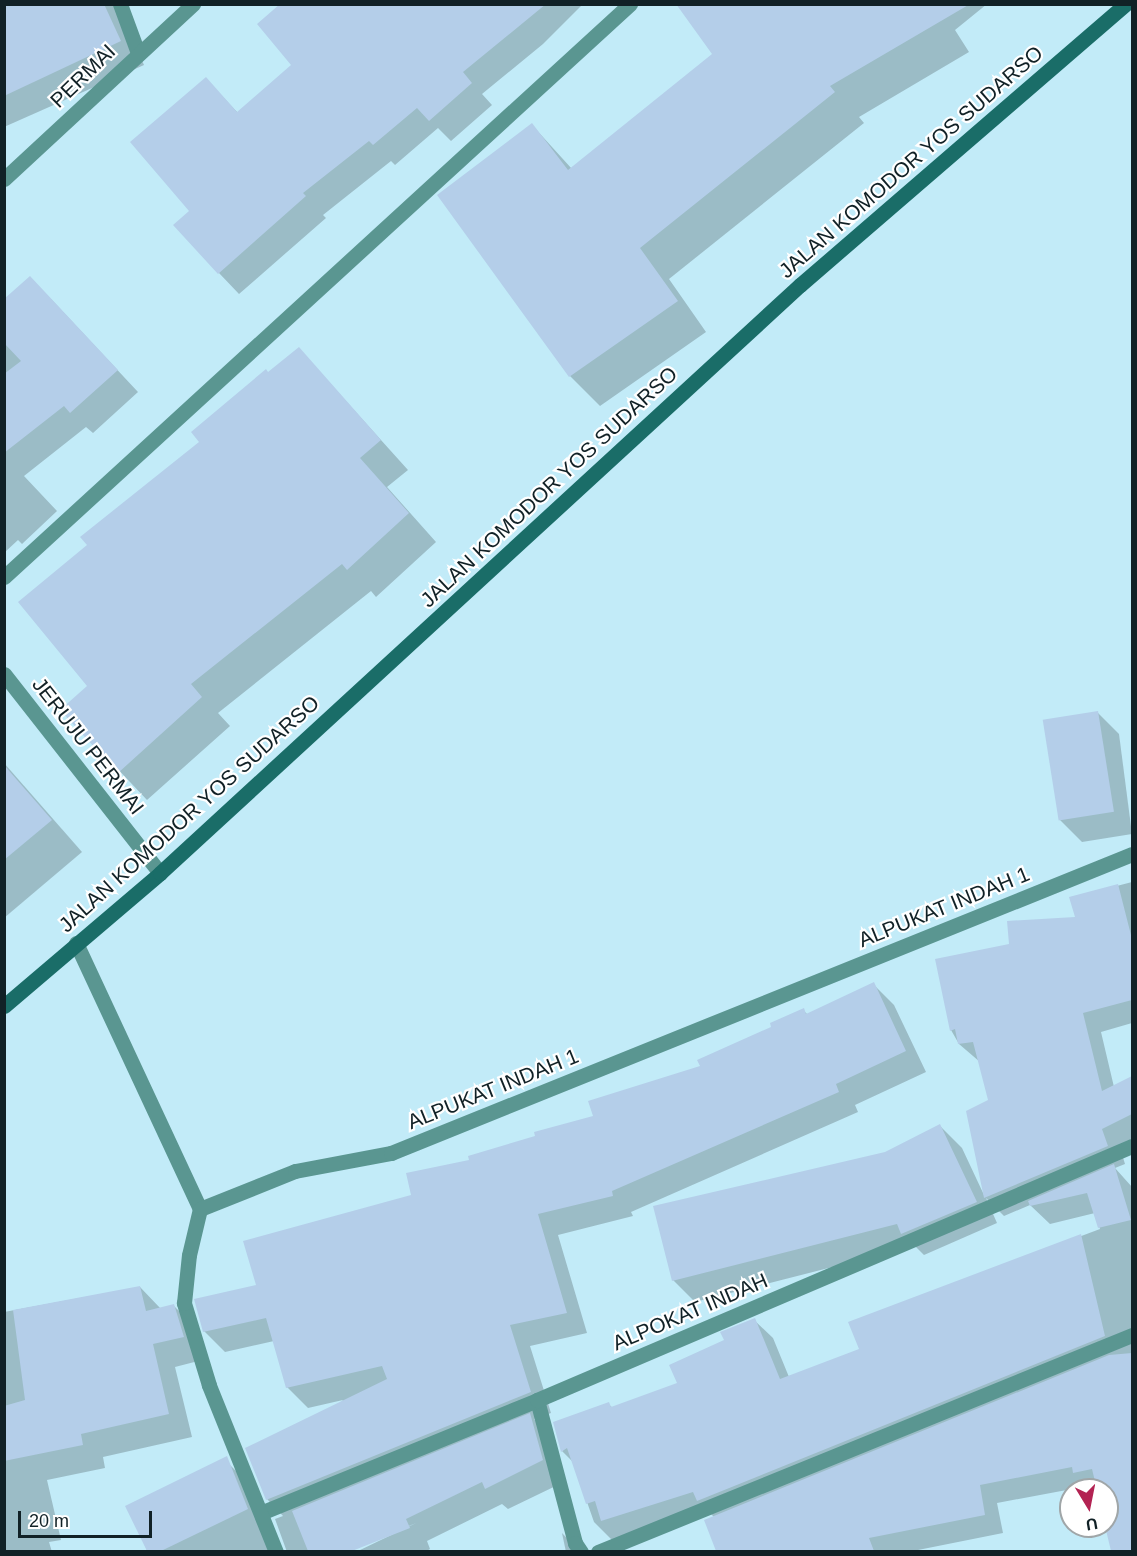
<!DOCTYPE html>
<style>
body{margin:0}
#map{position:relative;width:1137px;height:1556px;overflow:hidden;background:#c2ebf8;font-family:Helvetica,sans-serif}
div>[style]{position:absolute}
.shadow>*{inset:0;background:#0003}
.building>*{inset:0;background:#b4cee9;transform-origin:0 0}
.street>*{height:15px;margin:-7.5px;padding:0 7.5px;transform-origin:7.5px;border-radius:7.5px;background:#5a9691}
.secondary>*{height:15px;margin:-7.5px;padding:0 7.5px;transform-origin:7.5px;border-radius:7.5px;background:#1a6d68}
span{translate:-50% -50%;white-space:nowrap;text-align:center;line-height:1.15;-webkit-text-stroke:4.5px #fff;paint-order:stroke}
.street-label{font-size:21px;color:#112126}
.frame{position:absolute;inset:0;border:6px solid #112126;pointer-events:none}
.north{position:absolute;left:1059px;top:1478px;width:60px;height:60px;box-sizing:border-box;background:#fff;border:2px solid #a0a6a8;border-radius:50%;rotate:170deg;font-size:16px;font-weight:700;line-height:24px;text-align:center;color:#112126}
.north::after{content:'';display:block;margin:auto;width:21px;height:27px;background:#b32353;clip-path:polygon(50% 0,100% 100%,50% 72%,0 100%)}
.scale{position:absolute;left:18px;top:1511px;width:134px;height:27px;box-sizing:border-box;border:3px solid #112126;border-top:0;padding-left:8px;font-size:18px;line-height:21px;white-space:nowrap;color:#112126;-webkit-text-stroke:4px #fff;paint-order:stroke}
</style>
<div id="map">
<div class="shadow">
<div style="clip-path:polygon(4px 4px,116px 4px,144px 65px,4px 127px)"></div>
<div style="clip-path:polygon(282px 4px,583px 4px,543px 44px,482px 94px,492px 105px,451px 141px,438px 128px,395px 165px,391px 161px,323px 215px,326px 218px,239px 294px,219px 273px,191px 211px,206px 79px,238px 113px,293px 66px)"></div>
<div style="clip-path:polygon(678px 4px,987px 4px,955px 30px,969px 52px,859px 117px,864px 123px,669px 279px,706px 332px,600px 406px,570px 376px,439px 195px,532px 125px,572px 169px,714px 55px)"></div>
<div style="clip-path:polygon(51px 299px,138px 392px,93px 433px,86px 427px,24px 476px,57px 511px,22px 544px,18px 540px,4px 553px,4px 301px)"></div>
<div style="clip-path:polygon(299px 349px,408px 470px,387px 487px,436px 542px,376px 597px,371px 591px,218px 713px,230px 726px,147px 800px,62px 710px,89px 686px,89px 546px)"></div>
<div style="clip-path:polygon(1098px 713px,1119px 734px,1132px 834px,1082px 842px,1060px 820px)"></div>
<div style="clip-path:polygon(4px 763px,82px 852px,4px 918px)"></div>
<div style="clip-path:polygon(1132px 882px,1132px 1023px,1101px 1032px,1114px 1087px,1132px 1078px,1132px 1141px,1120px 1148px,1125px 1164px,1115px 1168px,1132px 1187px,1132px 1552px,1118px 1552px,1110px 1544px,1107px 1490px,1092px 1490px,1088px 1486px,997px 1503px,1003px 1533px,908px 1552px,718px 1552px,706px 1520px,714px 1517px,708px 1511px,613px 1541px,594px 1522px,573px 1462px,562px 1451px,608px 1404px,613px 1408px,679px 1384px,754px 1320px,773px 1338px,789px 1377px,861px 1349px,850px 1323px,1100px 1229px,1095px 1213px,1050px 1224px,1030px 1205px,1004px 1216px,986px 1198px,997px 1223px,924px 1255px,915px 1246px,695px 1302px,673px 1280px,885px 1153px,940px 1126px,962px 1148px,984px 1195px,990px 1101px,980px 1062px,959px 1044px,951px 1030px,1010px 946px,1076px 918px,1071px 898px)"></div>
<div style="clip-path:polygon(873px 984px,894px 1005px,926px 1072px,855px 1105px,858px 1112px,631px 1212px,633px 1216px,558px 1235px,587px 1333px,530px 1346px,551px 1413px,534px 1419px,552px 1436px,564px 1482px,508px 1509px,502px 1504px,427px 1541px,430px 1549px,425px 1552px,356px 1552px,416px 1523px,348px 1552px,287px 1552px,275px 1519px,283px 1516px,267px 1499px,343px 1400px,308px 1408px,287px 1387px,274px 1341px,225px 1352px,204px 1331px,258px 1286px,471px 1161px,595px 1117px,702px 1067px,803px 1010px,808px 1015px)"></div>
<div style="clip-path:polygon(140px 1287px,161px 1309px,174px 1306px,197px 1329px,206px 1359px,175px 1367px,192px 1437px,103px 1457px,105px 1468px,47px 1480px,61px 1540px,49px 1542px,52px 1552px,4px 1552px,4px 1312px)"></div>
<div style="clip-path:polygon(224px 1459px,246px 1481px,276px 1552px,148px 1552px,127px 1507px)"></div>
<div style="clip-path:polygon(562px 1533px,580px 1552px,566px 1552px)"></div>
</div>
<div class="building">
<div style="clip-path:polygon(4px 4px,104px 4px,121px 41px,4px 96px)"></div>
<div style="clip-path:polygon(280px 4px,546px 4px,463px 72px,472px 83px,429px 121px,417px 108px,373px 145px,369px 141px,303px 193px,306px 196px,218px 274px,173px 225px,189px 211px,130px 142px,206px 77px,237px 112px,291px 65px,257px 24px)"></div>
<div style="clip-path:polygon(676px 4px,970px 4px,830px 86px,835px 92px,640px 248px,678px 301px,569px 377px,437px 195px,532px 123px,568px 170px,712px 54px)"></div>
<div style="clip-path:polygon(30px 276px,118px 370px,70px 413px,64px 406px,4px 453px,4px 374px,21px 361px,4px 343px,4px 299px)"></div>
<div style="clip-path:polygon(299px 347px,381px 440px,360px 458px,409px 513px,347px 570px,342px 564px,191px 684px,202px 697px,118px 773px,60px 710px,87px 686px,18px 602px,87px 545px,80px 537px,199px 442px,191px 432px,266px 369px,268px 372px)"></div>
<div style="left:1098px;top:711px;width:102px;height:56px;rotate:81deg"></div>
<div style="clip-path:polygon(4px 765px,52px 820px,4px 860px)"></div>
<div style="clip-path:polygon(1118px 884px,1132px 939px,1132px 1000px,1083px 1013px,1102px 1091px,1132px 1076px,1132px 1114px,1102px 1129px,1108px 1146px,984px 1198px,966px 1111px,988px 1100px,973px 1042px,958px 1044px,955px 1029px,950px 1031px,935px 959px,1009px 944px,1007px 921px,1075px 917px,1069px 897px)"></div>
<div style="clip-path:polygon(874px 982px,906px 1051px,836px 1084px,839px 1092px,612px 1191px,613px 1196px,538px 1214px,567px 1313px,510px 1325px,531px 1392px,266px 1500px,245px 1448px,387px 1379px,382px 1366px,286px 1388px,266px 1318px,203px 1332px,194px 1299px,256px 1285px,243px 1241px,411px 1195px,406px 1173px,469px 1160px,468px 1156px,535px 1136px,534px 1132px,593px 1116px,588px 1101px,700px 1066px,697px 1060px,771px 1027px,770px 1023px,804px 1008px,806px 1014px)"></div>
<div style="clip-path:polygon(940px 1124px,977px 1202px,901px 1234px,897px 1224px,672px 1281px,653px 1206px,885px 1152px)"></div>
<div style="clip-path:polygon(1114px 1164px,1131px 1220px,1098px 1228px,1087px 1193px,1030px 1206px,1028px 1201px)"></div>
<div style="clip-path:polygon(1081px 1234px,1105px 1336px,697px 1501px,693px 1492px,601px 1521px,595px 1501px,586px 1504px,567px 1448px,561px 1452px,553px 1422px,609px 1402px,611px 1407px,677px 1383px,669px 1365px,724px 1340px,720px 1332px,755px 1318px,780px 1379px,859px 1349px,848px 1322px)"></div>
<div style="clip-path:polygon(140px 1286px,146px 1311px,174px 1304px,184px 1337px,153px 1344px,169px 1414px,81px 1434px,83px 1445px,4px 1461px,4px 1406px,25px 1400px,13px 1310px)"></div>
<div style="clip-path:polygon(1132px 1353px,1132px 1551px,1111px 1551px,1105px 1526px,1107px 1490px,1097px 1490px,1092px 1469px,1073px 1473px,1072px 1467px,980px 1485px,985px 1515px,869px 1538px,874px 1551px,716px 1551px,704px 1520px,1109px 1355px)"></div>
<div style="clip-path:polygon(530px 1413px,543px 1460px,485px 1489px,482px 1482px,406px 1519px,410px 1528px,352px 1551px,308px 1551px,292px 1511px)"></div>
<div style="clip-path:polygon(227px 1456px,248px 1509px,161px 1551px,147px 1551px,125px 1506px)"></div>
</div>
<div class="street">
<div style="left:120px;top:4px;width:52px;rotate:69.8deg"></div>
<div style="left:4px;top:179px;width:258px;rotate:-42.8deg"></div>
<div style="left:4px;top:577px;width:849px;rotate:-42.47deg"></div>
<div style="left:4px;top:674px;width:253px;rotate:51.9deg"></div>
<div style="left:76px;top:943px;width:293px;rotate:65deg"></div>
<div style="left:537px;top:1400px;width:148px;rotate:75.1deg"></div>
<div style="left:575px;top:1543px;width:11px;rotate:56deg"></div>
<div style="left:263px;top:1512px;width:296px;rotate:-22.2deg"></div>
<div style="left:537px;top:1400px;width:647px;rotate:-23.12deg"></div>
<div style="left:276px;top:1552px;width:180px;rotate:-111.9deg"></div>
<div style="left:209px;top:1385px;width:86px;rotate:-107deg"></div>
<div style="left:184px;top:1303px;width:48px;rotate:-84.1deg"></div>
<div style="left:189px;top:1255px;width:47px;rotate:-76.6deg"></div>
<div style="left:200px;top:1209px;width:102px;rotate:-21.8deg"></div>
<div style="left:295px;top:1171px;width:98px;rotate:-10.6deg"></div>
<div style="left:391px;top:1153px;width:799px;rotate:-21.97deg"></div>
<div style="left:598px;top:1552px;width:576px;rotate:-22.12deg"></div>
</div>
<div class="secondary">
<div style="left:4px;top:1006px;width:205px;rotate:-40.4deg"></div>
<div style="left:160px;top:873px;width:869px;rotate:-42.58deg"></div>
<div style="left:800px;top:285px;width:430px;rotate:-40.8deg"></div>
</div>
<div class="street-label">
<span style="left:83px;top:76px;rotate:-44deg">PERMAI</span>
<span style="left:911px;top:162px;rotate:-41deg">JALAN KOMODOR YOS SUDARSO</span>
<span style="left:549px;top:487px;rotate:-43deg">JALAN KOMODOR YOS SUDARSO</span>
<span style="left:88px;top:746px;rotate:52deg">JERUJU PERMAI</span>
<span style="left:189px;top:814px;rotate:-42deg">JALAN KOMODOR YOS SUDARSO</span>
<span style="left:944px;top:907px;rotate:-22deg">ALPUKAT INDAH 1</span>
<span style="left:493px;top:1089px;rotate:-22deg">ALPUKAT INDAH 1</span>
<span style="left:690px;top:1312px;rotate:-23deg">ALPOKAT INDAH</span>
</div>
<div class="frame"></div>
<div class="north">U</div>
<div class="scale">20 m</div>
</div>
